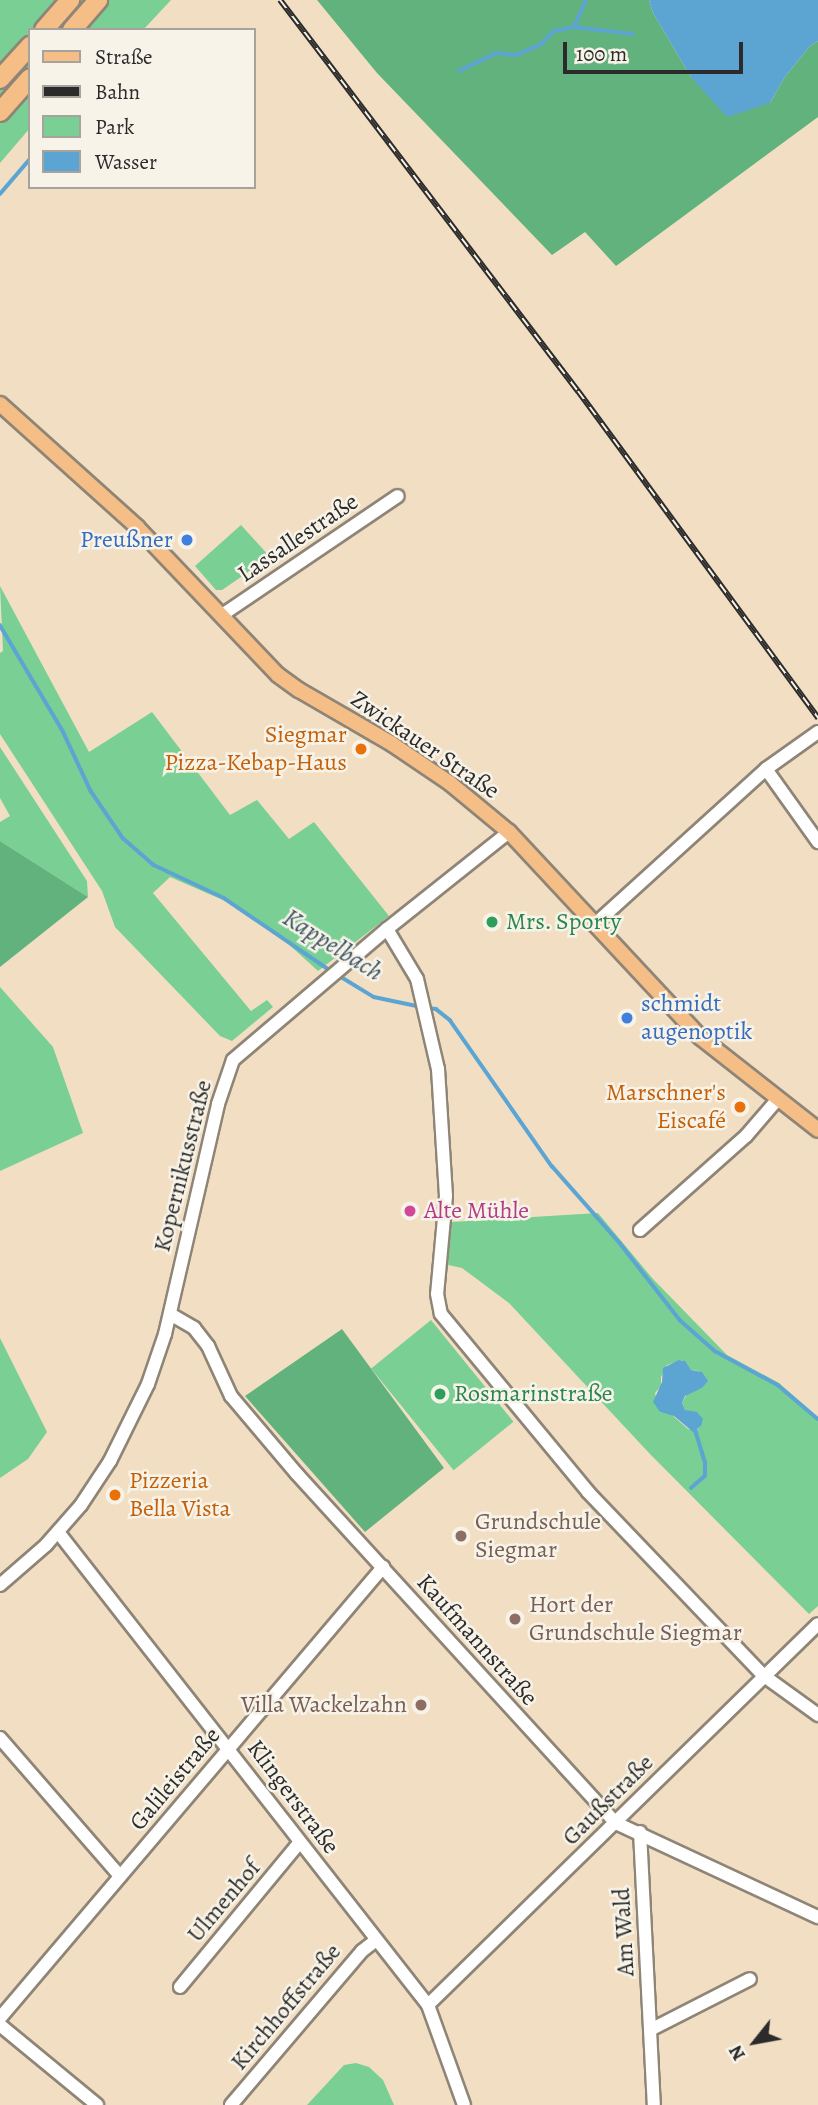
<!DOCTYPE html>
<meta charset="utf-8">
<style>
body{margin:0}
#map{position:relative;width:818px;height:2105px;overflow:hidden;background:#f2dfc3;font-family:Alegreya,serif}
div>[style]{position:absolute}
.green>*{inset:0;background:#79cf94;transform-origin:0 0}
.forest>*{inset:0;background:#62b27e}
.water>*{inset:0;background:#5ca5d3}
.stream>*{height:3.5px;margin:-1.75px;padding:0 1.75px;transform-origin:1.75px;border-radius:1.75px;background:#5ca5d3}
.roads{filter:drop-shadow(2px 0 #8e8577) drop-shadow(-2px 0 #8e8577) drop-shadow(0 2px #8e8577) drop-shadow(0 -2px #8e8577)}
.minor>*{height:12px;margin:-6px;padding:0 6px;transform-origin:6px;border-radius:6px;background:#fff}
.major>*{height:14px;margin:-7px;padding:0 7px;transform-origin:7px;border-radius:7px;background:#f6be87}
.highway>*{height:18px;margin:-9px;padding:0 9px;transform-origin:9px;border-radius:9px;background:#f6be87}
.rail>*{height:6px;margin-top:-3px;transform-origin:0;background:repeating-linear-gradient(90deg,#f7f3e8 0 10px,#2b2b2b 0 20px);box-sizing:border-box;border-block:2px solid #2b2b2b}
.dots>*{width:19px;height:19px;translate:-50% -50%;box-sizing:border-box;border:4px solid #f7f3e8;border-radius:50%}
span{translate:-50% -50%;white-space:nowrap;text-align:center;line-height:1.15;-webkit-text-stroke:5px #f7f3e8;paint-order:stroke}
.street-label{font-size:24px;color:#2b2b2b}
.shop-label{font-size:24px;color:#366cbe}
.right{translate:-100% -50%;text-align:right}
.left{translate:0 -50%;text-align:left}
.food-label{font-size:24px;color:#c56008}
.leisure-label{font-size:24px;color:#27864d}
.hotel-label{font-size:24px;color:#b23c85}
.education-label{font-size:24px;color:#785e54}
.water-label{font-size:26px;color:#3c5666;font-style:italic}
.legend{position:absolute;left:28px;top:28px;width:228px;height:161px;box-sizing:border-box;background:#f7f3e8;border:2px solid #a5a39c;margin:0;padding:9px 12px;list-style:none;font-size:21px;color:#2b2b2b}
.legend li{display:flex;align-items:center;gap:14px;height:35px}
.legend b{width:35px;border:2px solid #a5a39c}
.north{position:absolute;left:720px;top:2007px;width:70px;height:70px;-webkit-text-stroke:5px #f7f3e8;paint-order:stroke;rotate:239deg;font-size:19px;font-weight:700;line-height:28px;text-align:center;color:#2b2b2b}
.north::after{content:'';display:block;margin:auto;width:24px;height:32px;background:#2b2b2b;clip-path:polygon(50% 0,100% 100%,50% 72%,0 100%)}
.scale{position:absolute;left:563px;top:42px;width:180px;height:32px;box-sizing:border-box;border:4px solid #2b2b2b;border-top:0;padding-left:9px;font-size:21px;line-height:24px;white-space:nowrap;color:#2b2b2b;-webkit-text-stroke:5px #f7f3e8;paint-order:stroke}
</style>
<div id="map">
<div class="green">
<div style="clip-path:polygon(0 0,171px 0,143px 30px,30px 30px,30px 128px,0 163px)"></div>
<div style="clip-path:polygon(241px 525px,270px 557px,222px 590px,216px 590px,195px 566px)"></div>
<div style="clip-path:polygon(0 586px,89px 752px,152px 712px,230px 815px,257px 800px,289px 839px,314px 822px,389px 916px,318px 971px,284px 940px,223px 900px,170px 877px,153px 893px,251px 1011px,267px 1000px,273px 1007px,232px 1041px,220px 1036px,115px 927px,102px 891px,0 734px,0 653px,3px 651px)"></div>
<div style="clip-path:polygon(0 747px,87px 881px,88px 897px,0 841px,0 822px,10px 816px,0 798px)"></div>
<div style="clip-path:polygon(0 987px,53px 1047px,83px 1133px,0 1171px)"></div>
<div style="clip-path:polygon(evenodd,598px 1213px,653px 1279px,727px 1355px,779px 1383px,818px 1417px,818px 1606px,809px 1614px,650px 1454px,509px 1303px,462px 1268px,448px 1265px,451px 1222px,598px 1213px,682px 1360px,691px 1370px,699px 1371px,702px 1388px,687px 1394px,682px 1403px,685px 1410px,700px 1415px,701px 1426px,695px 1431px,688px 1429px,672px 1415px,660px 1412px,655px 1393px,661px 1386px,661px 1377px,667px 1365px,682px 1360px)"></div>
<div style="left:431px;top:1320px;width:131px;height:77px;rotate:51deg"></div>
<div style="clip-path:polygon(0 1338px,47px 1432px,28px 1459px,0 1478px)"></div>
<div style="clip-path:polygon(356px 2063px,369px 2067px,383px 2080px,394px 2105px,307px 2105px,344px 2065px)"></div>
</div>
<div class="forest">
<div style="clip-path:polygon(317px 0,649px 0,653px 13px,691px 77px,770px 103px,784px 78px,810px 46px,818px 41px,818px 117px,616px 266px,585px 232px,552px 255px,377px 73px)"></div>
<div style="clip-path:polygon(0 841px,88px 897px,0 967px)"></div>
<div style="clip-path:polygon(342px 1329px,444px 1468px,365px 1532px,245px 1396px)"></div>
</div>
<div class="water">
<div style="clip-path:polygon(649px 0,818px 0,818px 41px,810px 46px,784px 78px,770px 103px,727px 117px,691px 77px,653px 13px)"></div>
<div style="clip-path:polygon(679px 1360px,685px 1361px,691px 1370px,702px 1372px,708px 1381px,702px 1388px,685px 1396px,682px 1403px,685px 1410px,697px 1412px,703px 1419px,701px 1426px,693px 1432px,674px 1416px,660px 1412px,653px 1402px,662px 1382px,663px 1368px)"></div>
</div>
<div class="stream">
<div style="left:574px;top:27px;width:30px;rotate:-66deg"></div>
<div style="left:459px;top:71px;width:41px;rotate:-25.9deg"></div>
<div style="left:496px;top:53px;width:20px;rotate:6deg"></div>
<div style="left:516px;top:55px;width:26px;rotate:-23deg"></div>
<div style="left:540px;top:45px;width:20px;rotate:-45deg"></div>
<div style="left:554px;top:31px;width:20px;rotate:-11deg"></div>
<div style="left:574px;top:27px;width:59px;rotate:6.8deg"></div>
<div style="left:0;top:194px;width:46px;rotate:-49.4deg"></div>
<div style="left:0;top:625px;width:123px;rotate:59.3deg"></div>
<div style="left:63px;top:731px;width:66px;rotate:65deg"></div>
<div style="left:91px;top:791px;width:57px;rotate:55.8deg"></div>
<div style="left:123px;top:838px;width:41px;rotate:41.1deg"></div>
<div style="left:154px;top:865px;width:77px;rotate:25.2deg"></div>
<div style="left:224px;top:898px;width:130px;rotate:34.3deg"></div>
<div style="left:338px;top:975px;width:42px;rotate:31.4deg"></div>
<div style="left:374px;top:997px;width:48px;rotate:12deg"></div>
<div style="left:428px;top:1008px;width:8px;rotate:7deg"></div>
<div style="left:436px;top:1009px;width:18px;rotate:38deg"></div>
<div style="left:450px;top:1020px;width:178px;rotate:55.1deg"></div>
<div style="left:552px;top:1166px;width:103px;rotate:48.6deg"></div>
<div style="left:620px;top:1243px;width:98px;rotate:52.1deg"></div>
<div style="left:680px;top:1320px;width:47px;rotate:41.5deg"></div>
<div style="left:715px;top:1351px;width:72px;rotate:28.4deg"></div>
<div style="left:778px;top:1385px;width:52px;rotate:40.4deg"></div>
<div style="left:691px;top:1488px;width:18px;rotate:-41deg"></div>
<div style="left:705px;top:1476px;width:13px;rotate:-90deg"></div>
<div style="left:705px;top:1463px;width:34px;rotate:-107deg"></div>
</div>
<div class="roads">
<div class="minor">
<div style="left:222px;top:615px;width:212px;rotate:-34.1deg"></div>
<div style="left:766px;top:769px;width:90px;rotate:54.5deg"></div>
<div style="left:594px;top:925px;width:232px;rotate:-42.2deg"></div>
<div style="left:766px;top:769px;width:64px;rotate:-35.4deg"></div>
<div style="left:387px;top:929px;width:58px;rotate:59deg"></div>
<div style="left:417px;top:979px;width:92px;rotate:76.9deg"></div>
<div style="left:438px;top:1069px;width:127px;rotate:86.4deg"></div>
<div style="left:446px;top:1196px;width:98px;rotate:95.2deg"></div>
<div style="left:437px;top:1294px;width:20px;rotate:79deg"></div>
<div style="left:441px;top:1314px;width:231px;rotate:50.4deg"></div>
<div style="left:588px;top:1492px;width:255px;rotate:46.3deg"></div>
<div style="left:764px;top:1676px;width:67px;rotate:35.8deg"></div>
<div style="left:640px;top:1230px;width:142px;rotate:-41.6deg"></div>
<div style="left:746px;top:1136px;width:48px;rotate:-49.3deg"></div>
<div style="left:170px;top:1314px;width:28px;rotate:30deg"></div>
<div style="left:194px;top:1328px;width:23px;rotate:52deg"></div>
<div style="left:208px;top:1346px;width:55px;rotate:65.3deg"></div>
<div style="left:231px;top:1396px;width:102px;rotate:49.8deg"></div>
<div style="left:297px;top:1474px;width:473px;rotate:47.6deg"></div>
<div style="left:616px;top:1823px;width:223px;rotate:25deg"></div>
<div style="left:58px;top:1532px;width:601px;rotate:51.97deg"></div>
<div style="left:428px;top:2005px;width:106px;rotate:70.2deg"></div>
<div style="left:0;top:1585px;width:61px;rotate:-41deg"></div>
<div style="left:46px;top:1545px;width:53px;rotate:-48.8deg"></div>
<div style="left:81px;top:1505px;width:53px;rotate:-56.6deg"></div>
<div style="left:110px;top:1461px;width:86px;rotate:-63.7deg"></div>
<div style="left:148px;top:1384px;width:53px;rotate:-71.2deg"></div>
<div style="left:165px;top:1334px;width:236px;rotate:-77deg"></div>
<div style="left:218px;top:1104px;width:46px;rotate:-71.2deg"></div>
<div style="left:233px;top:1060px;width:202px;rotate:-40.4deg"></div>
<div style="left:387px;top:929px;width:156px;rotate:-38.5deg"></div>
<div style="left:0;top:1738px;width:183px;rotate:49deg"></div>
<div style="left:640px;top:1832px;width:273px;rotate:87.1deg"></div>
<div style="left:180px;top:1987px;width:188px;rotate:-50.4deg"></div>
<div style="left:428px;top:2005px;width:545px;rotate:-44.33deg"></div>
<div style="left:0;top:2018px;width:592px;rotate:-49.66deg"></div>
<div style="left:0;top:2025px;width:126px;rotate:39.5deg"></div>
<div style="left:650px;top:2030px;width:112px;rotate:-27deg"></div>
<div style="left:231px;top:2105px;width:202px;rotate:-49.6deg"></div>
<div style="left:362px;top:1951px;width:18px;rotate:-38deg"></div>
</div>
<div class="major">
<div style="left:0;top:404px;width:184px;rotate:41.9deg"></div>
<div style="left:137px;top:527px;width:204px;rotate:46.4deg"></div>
<div style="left:278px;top:675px;width:26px;rotate:36deg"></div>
<div style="left:299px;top:690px;width:108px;rotate:30.1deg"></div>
<div style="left:392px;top:744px;width:71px;rotate:34.1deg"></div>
<div style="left:451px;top:784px;width:75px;rotate:39.6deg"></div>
<div style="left:509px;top:832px;width:280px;rotate:47deg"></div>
<div style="left:700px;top:1037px;width:150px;rotate:38.2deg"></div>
</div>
<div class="highway">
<div style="left:44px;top:30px;width:40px;rotate:-49deg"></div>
<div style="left:72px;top:30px;width:40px;rotate:-49deg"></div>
<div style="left:0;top:79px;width:45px;rotate:-47.7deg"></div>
<div style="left:0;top:112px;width:45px;rotate:-48.6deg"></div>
</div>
</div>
<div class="rail">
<div style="left:280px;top:0;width:492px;rotate:52.7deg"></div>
<div style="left:578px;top:391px;width:406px;rotate:53.7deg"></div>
</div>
<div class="dots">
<div style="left:187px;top:540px;background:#3f7fe0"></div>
<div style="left:361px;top:749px;background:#e8710a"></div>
<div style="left:492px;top:922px;background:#2e9e5b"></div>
<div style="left:627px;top:1018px;background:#3f7fe0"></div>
<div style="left:740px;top:1107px;background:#e8710a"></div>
<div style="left:410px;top:1211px;background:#d1479c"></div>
<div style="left:440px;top:1394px;background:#2e9e5b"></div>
<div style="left:115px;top:1495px;background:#e8710a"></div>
<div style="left:461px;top:1536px;background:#8d6e63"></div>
<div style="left:515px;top:1619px;background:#8d6e63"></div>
<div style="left:421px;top:1705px;background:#8d6e63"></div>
</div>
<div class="street-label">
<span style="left:298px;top:538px;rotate:-34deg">Lassallestraße</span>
<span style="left:425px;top:745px;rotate:34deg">Zwickauer Straße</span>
<span style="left:183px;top:1166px;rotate:-76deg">Kopernikusstraße</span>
<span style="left:477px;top:1640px;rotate:48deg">Kaufmannstraße</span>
<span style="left:175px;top:1779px;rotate:-50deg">Galileistraße</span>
<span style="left:293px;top:1797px;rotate:53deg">Klingerstraße</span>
<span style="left:608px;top:1800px;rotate:-45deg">Gaußstraße</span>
<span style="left:224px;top:1901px;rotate:-50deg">Ulmenhof</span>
<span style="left:624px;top:1932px;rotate:-93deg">Am Wald</span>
<span style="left:286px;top:2007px;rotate:-50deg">Kirchhoffstraße</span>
</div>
<div class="shop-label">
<span class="right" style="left:173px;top:540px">Preußner</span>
<span class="left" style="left:641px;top:1018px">schmidt<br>augenoptik</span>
</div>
<div class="food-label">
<span class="right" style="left:347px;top:749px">Siegmar<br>Pizza-Kebap-Haus</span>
<span class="right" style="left:726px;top:1107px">Marschner's<br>Eiscafé</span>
<span class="left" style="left:129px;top:1495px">Pizzeria<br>Bella Vista</span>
</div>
<div class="leisure-label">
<span class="left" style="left:506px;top:922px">Mrs. Sporty</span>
<span class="left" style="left:454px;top:1394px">Rosmarinstraße</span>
</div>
<div class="hotel-label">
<span class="left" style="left:424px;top:1211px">Alte Mühle</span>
</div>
<div class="education-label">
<span class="left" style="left:475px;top:1536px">Grundschule<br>Siegmar</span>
<span class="left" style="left:529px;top:1619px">Hort der<br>Grundschule Siegmar</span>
<span class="right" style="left:407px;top:1705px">Villa Wackelzahn</span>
</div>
<div class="water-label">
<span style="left:333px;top:945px;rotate:32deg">Kappelbach</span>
</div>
<ul class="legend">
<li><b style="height:9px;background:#f6be87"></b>Straße</li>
<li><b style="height:9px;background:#2b2b2b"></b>Bahn</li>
<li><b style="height:19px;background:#79cf94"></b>Park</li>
<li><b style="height:19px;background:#5ca5d3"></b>Wasser</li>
</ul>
<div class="north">N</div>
<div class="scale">100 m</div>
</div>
